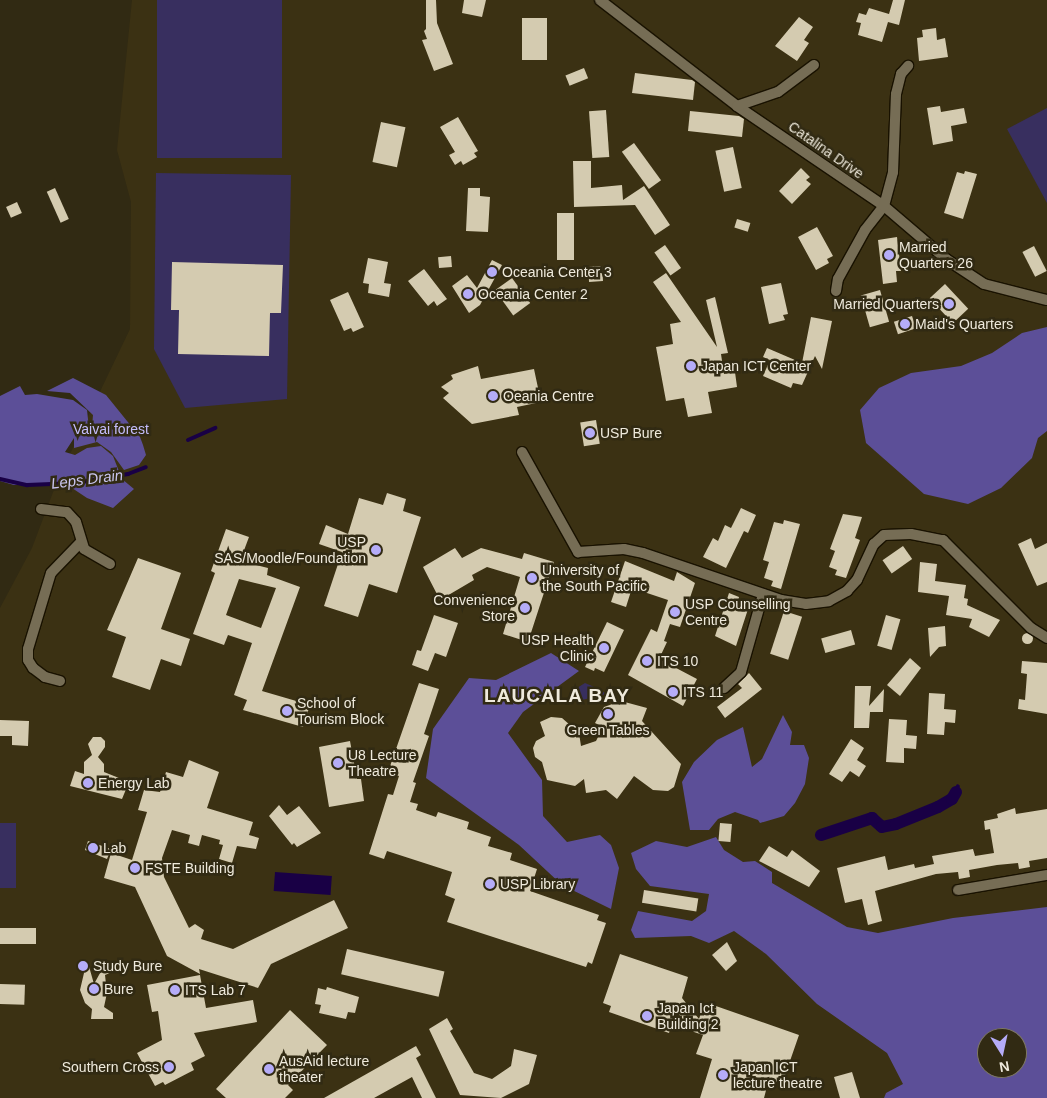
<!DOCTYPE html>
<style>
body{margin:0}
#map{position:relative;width:1047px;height:1098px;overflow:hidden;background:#312a13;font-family:Arial,sans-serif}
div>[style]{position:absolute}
.built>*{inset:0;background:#3b3113}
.green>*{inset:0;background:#382f5f;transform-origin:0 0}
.forest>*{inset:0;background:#5c4f98}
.water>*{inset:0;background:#190045;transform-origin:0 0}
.stream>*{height:4px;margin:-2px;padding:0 2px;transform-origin:2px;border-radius:2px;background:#190045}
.canal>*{height:12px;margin:-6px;padding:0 6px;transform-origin:6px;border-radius:6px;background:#190045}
.building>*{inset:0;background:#d4cbb0;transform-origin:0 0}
.round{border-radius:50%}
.roads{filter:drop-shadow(1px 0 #191200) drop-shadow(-1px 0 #191200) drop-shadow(0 1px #191200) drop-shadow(0 -1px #191200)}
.minor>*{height:10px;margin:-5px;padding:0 5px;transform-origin:5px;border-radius:5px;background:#766d55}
.dots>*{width:14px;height:14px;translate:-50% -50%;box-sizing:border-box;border:2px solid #312a13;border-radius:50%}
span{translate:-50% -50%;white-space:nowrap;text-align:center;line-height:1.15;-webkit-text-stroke:5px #312a13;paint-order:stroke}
.street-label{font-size:14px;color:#efeadc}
.poi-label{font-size:14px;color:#efeadc}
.left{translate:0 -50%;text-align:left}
.right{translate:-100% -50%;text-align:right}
.park-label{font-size:14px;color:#c4bdfb}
.water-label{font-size:15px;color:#c9c5ef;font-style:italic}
.district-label{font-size:19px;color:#efeadc;font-weight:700;letter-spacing:1px}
.north{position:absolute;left:977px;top:1028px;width:50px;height:50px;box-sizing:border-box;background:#312a13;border:1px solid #7d7763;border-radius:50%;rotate:170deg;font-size:14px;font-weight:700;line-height:20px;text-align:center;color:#efeadc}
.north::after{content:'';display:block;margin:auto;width:18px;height:22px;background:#b5acf8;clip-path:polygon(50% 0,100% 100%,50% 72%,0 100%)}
</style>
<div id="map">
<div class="built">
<div style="clip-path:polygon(evenodd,132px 0,1047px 0,1047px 1098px,0 1098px,0 608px,32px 548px,58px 479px,130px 329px,131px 202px,117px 150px,132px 0,987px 1038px,1017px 1038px,1017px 1068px,987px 1068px,987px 1038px)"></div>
</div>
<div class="green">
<div style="left:157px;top:0;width:125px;height:158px"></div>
<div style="clip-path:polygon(1047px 108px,1047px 203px,1007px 129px)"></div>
<div style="clip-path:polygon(156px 173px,291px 175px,287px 399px,185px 408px,154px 349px)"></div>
<div style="clip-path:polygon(585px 683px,592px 686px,607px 694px,582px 700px,572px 691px)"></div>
<div style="left:0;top:823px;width:16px;height:65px"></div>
</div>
<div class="forest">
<div style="clip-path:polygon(1047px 327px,1047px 431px,1038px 438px,1032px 458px,1001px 488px,968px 504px,924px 494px,866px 443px,860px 410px,879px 388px,911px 373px,961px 366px,992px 353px,1022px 333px)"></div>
<div style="clip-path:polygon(73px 378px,106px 395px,140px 437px,143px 445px,146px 455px,139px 465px,124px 470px,111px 452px,97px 442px,74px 448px,74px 438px,65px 452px,75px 455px,87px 448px,101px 446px,113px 456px,122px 479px,134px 489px,113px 508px,87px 498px,63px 482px,14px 485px,0 481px,0 396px,20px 386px,25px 395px,37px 394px,73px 400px,87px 410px,89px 428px,76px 436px,92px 427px,93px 415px,70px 393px,47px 391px)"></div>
<div style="clip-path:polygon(551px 653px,579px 671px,523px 712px,508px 733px,542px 780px,543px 816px,567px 842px,600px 835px,611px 845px,619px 868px,611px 909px,562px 885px,519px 845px,426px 778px,433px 729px,469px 678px,496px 680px)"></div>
<div style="clip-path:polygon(783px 715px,792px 732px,790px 745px,804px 745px,809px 758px,805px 784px,795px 803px,784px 816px,760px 823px,758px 820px,735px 812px,718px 819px,709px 830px,690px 830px,682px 782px,694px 762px,717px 740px,743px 727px,752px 767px,762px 759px)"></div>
<div style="clip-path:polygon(evenodd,716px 837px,724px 850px,743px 862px,755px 861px,772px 872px,772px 883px,847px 927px,878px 933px,953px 918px,1047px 907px,1047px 1098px,884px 1098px,886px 1093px,903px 1084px,887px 1053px,817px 1004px,766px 954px,734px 931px,709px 943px,691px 936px,635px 938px,631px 930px,638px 911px,692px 921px,706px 911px,709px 894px,650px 886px,636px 869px,631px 853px,656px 841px,687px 847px,716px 837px,987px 1038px,1017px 1038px,1017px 1068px,987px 1068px,987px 1038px)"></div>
</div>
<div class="water">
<div style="left:275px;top:872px;width:57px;height:19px;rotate:4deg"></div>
</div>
<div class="stream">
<div style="left:188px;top:440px;width:30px;rotate:-24deg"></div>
<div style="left:0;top:479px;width:28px;rotate:13deg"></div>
<div style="left:27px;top:485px;width:49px;rotate:-2.3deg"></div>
<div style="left:76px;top:483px;width:53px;rotate:-9.8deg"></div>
<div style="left:128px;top:474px;width:19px;rotate:-21deg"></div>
<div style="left:956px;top:792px;width:6px;rotate:-72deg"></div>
</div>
<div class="canal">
<div style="left:821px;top:835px;width:54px;rotate:-18.4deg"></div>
<div style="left:872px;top:818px;width:13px;rotate:42deg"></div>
<div style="left:882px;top:827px;width:14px;rotate:-12deg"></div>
<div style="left:896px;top:824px;width:45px;rotate:-22deg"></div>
<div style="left:938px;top:807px;width:16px;rotate:-30deg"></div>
<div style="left:952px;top:799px;width:8px;rotate:-60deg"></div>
</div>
<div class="building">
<div style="clip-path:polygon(426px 0,436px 0,437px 23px,453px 64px,434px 71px,422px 40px,427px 39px,424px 31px,426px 29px)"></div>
<div style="clip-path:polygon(464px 0,486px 0,482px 17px,462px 13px)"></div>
<div style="clip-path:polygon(893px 0,905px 0,899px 25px,888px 22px,882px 42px,858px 35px,861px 23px,856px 22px,859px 13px,866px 15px,869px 8px,889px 14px)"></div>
<div style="clip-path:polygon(799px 17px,813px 27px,804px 40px,809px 43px,797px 61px,775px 46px)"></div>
<div style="left:522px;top:18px;width:25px;height:42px"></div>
<div style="clip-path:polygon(936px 28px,937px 40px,945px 38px,948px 57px,919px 61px,917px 38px,923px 37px,922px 30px)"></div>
<div style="left:584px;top:68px;width:11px;height:20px;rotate:68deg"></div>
<div style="clip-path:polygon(635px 73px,692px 80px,695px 82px,693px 100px,632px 93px)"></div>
<div style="clip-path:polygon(940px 106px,941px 112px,964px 108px,967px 123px,951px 126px,953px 141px,933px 145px,927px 108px)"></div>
<div style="left:606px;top:110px;width:47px;height:17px;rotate:86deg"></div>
<div style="clip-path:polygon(690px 111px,739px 116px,744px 119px,742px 137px,688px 131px)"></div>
<div style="clip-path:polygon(458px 117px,478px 151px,474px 153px,477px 157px,463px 165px,461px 161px,455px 165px,449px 155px,455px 152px,440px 127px)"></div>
<div style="left:381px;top:122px;width:25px;height:41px;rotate:12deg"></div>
<div style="left:634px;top:143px;width:46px;height:15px;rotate:54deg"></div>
<div style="left:733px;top:147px;width:42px;height:18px;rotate:78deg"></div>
<div style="clip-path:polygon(573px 161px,591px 161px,591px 188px,622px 185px,623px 200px,644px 186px,670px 225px,655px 235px,635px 205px,574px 207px)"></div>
<div style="clip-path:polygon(801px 168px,810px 177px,806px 180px,811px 184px,792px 204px,779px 191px)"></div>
<div style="clip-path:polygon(965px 171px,977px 174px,963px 219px,944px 213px,957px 172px,964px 174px)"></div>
<div style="left:55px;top:188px;width:34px;height:9px;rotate:66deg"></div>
<div style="clip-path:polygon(468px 188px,480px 188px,480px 196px,490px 197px,488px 232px,466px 231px)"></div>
<div style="left:17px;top:202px;width:12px;height:12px;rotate:66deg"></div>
<div style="left:557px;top:213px;width:17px;height:47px"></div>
<div style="left:737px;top:219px;width:14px;height:9px;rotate:17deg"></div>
<div style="clip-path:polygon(817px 227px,833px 256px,827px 259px,829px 263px,816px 270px,798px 237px)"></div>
<div style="clip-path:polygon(897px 237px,901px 271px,896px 271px,897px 282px,883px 284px,878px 240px)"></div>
<div style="left:665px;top:245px;width:28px;height:13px;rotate:55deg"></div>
<div style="left:1034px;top:246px;width:28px;height:13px;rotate:63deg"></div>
<div style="left:451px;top:256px;width:11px;height:13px;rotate:85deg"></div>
<div style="clip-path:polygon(368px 258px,388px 262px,384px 283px,391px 284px,389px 297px,368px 293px,369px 284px,363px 283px)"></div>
<div style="clip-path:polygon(492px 260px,502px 265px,480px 305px,469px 313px,452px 286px,467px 275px,477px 288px)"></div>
<div style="clip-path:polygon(172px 262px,283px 265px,281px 313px,270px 313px,269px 356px,178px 354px,179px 310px,171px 310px)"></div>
<div style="left:602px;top:266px;width:15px;height:14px;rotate:86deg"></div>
<div style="clip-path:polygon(424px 269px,447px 299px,437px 306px,434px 301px,428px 306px,408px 281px)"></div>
<div style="clip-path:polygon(666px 273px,717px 347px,706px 300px,715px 297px,728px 353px,721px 354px,724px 374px,735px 372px,737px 387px,708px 392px,712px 413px,688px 417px,684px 398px,666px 401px,656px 347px,673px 344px,670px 324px,681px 322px,653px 282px)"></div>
<div style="left:512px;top:278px;width:31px;height:21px;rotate:54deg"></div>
<div style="clip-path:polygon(781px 283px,788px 314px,783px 315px,785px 320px,769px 324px,761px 287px)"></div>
<div style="left:945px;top:284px;width:34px;height:21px;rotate:47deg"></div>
<div style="left:880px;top:290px;width:33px;height:20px;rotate:74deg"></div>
<div style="clip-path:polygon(348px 292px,364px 327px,353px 332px,351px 328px,344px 331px,330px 300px)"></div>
<div style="left:912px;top:316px;width:13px;height:19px;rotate:72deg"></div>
<div style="clip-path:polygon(811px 317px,832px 321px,822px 369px,815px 356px,802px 385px,793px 383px,791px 388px,763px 376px,770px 360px,763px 357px,767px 348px,802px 363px)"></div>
<div style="clip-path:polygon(478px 366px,481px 379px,534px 369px,541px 402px,517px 407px,519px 415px,472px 424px,443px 398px,449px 393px,441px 387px,453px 379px,451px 375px)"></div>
<div style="left:596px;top:420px;width:24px;height:16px;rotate:81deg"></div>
<div style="clip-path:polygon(387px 493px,406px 499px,403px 511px,421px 517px,397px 593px,369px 584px,358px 617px,324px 606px,342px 552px,319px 544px,326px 525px,348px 534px,359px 498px,383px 505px)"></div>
<div style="clip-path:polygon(741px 508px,756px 515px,748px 533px,744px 531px,726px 568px,703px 557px,713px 538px,718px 541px,725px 525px,731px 528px)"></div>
<div style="clip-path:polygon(843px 514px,862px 517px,855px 538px,860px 540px,846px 578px,835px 575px,837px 570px,829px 567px,835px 551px,830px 549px)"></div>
<div style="clip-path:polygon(784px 520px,800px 524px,781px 589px,771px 586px,773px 581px,764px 578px,769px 562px,763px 560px,774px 522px,783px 524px)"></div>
<div style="clip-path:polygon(evenodd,226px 529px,249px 537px,240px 561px,268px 568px,267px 575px,300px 587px,262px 691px,310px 705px,303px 727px,243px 710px,247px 700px,234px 695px,252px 643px,228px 635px,224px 645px,193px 634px,215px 573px,211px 571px,226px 529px,239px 579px,276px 588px,261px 628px,226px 615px,239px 579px)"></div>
<div style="clip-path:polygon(1031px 538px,1035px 549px,1047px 543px,1047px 582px,1037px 586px,1018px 544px)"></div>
<div style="left:903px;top:546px;width:16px;height:25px;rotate:55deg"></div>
<div style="clip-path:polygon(455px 548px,462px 558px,481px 548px,522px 559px,524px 553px,554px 562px,528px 642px,503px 634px,520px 577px,487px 567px,472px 575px,474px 580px,440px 600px,423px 567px)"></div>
<div style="clip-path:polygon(138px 558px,181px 573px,161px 629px,190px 639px,181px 666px,161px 659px,150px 690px,112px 677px,126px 637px,107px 630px)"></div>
<div style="clip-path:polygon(625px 561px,674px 581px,677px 572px,695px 583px,680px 627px,670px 624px,664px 641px,667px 642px,659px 659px,697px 679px,683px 706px,628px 675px,651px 629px,657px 632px,668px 600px,632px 588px,626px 607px,611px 602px)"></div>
<div style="clip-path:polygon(920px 562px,937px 564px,935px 581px,966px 585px,964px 598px,968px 599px,967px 605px,1000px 620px,989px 637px,969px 627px,972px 619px,946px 615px,949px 596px,918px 592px)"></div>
<div style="clip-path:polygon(729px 593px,739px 597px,738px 602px,749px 606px,736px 646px,715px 636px)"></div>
<div style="left:784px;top:611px;width:19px;height:45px;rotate:18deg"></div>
<div style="clip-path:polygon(434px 615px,458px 623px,446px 657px,435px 653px,428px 671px,412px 665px,417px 650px,421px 651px)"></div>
<div style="left:886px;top:615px;width:15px;height:32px;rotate:16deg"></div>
<div style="clip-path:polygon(607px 622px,624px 630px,604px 672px,595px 668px,594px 671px,585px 667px)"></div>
<div style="clip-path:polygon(945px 626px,946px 646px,939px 647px,930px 657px,928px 628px)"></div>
<div style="left:851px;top:630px;width:15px;height:31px;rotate:74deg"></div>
<div class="round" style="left:1021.5px;top:632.5px;width:11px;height:11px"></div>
<div style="clip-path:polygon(910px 658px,921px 668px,900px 696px,887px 685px)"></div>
<div style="clip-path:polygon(1022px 661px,1047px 663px,1047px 714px,1018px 709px,1019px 699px,1025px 700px,1027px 674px,1021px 673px)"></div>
<div style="clip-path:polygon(749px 673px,762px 689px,725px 718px,717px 707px,742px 688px,738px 684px)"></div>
<div style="clip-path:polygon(419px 683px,439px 689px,424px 734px,429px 736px,413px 782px,416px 783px,410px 802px,418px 804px,416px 810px,436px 817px,438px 812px,469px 822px,467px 829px,491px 837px,488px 846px,512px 853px,510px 860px,537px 869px,530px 891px,599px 915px,597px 920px,606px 923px,592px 964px,588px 962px,586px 967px,447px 922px,455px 899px,445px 895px,452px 872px,387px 851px,384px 859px,369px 854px,388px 794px,393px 795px,399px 776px,388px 772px)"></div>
<div style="clip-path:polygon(855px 686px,871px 686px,869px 706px,884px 689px,883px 712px,870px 712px,869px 728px,854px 728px)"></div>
<div style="clip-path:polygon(929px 693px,945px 694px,944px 709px,956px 710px,955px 723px,945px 722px,944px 735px,927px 734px)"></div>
<div style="clip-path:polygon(621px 701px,647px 708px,642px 721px,681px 764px,674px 787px,668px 791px,653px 790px,634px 776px,617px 799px,606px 790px,586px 793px,584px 779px,575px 786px,547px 780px,542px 762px,535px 757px,533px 748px,536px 741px,545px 736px,540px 722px,551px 717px,562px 718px,579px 733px,581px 746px,596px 741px,603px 727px,595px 723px,604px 707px)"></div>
<div style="clip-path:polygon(889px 719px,907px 720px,906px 735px,917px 736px,916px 749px,904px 748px,904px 763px,886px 762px)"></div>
<div style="clip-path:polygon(0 720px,29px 721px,28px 746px,12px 745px,12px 736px,0 736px)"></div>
<div style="clip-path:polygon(93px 737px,101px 737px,105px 741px,105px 747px,98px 757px,104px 764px,104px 772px,129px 782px,122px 799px,70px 786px,75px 771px,84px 774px,84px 762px,92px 755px,88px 744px)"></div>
<div style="clip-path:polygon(851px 739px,864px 748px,857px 760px,866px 766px,859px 777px,850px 771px,842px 782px,829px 774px)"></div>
<div style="clip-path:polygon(350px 741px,357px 779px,361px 779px,364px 801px,329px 807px,319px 747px)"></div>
<div style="clip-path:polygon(189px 760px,219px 772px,207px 808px,253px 822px,249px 835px,259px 838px,256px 849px,237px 846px,232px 863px,219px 859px,223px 845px,219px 844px,220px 840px,202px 835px,199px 846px,188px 843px,190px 835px,172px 830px,162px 858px,164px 877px,189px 928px,195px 924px,204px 930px,201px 939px,233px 949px,334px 900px,348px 928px,271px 964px,258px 988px,199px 969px,200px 974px,167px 956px,135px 887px,104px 878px,111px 853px,132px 860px,147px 812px,138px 810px,144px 790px,160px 792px,166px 772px,183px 777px)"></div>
<div style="clip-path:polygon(279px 805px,287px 815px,299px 806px,321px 833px,297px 847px,294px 843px,292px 845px,269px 816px)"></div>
<div style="clip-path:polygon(1015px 808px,1016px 814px,1047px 809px,1047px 858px,1029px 861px,1030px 867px,1019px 869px,1018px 863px,997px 865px,969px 870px,970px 877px,959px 879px,958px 872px,936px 874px,875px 891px,882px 921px,868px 925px,862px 899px,845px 903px,837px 868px,885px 856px,888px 870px,914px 864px,915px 868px,934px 864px,932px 856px,973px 849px,975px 856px,994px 853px,990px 829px,985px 830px,984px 821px,998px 818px,997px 814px)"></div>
<div style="left:720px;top:823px;width:12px;height:18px;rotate:5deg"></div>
<div style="clip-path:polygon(88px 841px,111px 849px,107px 859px,85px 850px)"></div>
<div style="clip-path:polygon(769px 846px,787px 857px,792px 850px,820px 871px,809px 887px,759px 861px)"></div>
<div style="left:644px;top:890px;width:55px;height:13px;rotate:9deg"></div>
<div style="left:0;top:928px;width:36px;height:16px"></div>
<div style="clip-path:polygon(727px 942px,737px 961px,726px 971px,712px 955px)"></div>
<div style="left:347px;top:949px;width:100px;height:26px;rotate:13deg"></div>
<div style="clip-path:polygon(620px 954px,688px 977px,682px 998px,699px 1019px,702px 1010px,710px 1013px,713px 1005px,799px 1035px,782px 1084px,769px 1079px,764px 1098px,700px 1098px,712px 1059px,696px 1054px,703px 1035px,694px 1032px,676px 1011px,669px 1033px,609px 1012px,611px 1006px,603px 1003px)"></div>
<div style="clip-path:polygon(83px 960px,88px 963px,94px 984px,105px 964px,113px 966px,112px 972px,105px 975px,107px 993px,104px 1007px,113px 1013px,113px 1019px,91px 1019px,92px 1009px,85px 1003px,80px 990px,84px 973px,78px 966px)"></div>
<div style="clip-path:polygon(200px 975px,206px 1008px,253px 1000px,257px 1022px,194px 1033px,205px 1056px,191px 1063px,194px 1070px,165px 1085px,163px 1082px,155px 1086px,137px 1053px,162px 1040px,158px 1011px,152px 1012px,147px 985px)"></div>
<div style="left:0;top:984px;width:25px;height:20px;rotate:2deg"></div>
<div style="clip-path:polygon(327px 987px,359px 997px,355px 1013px,348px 1012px,346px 1019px,319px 1013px,321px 1005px,315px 1004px,318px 988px,326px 990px)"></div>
<div style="clip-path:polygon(290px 1010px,327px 1045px,288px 1085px,293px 1090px,285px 1098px,226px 1098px,216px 1089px)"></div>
<div style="clip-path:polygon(447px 1018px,453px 1029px,450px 1031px,474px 1073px,492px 1079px,511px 1066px,514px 1049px,537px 1055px,529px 1084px,501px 1098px,460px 1095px,429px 1029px)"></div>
<div style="clip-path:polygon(416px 1046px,421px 1055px,416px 1058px,436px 1098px,422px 1098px,412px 1077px,374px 1098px,324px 1098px)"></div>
<div style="clip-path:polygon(852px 1072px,860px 1098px,840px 1098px,834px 1077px)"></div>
</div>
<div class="roads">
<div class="minor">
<div style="left:600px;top:0;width:173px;rotate:37.7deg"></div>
<div style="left:737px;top:106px;width:178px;rotate:34.2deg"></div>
<div style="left:884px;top:206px;width:82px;rotate:40.5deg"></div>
<div style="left:946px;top:259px;width:45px;rotate:33.3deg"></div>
<div style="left:984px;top:284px;width:65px;rotate:14.3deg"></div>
<div style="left:737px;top:106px;width:43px;rotate:-18.9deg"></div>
<div style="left:778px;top:92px;width:45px;rotate:-36.9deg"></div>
<div style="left:836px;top:291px;width:12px;rotate:-81deg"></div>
<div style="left:838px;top:279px;width:56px;rotate:-61.1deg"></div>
<div style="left:865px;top:230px;width:31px;rotate:-52deg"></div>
<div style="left:884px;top:206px;width:35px;rotate:-75deg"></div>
<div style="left:893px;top:172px;width:78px;rotate:-87.8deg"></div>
<div style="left:896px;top:94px;width:21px;rotate:-76deg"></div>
<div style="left:901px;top:74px;width:11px;rotate:-49deg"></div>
<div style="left:522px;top:452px;width:115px;rotate:60.8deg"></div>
<div style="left:578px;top:552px;width:46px;rotate:-3.7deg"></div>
<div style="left:624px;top:549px;width:19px;rotate:12deg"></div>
<div style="left:643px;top:553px;width:146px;rotate:18.8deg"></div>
<div style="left:781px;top:600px;width:25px;rotate:9deg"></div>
<div style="left:806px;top:604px;width:23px;rotate:-7deg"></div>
<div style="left:829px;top:601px;width:21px;rotate:-29deg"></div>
<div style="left:847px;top:591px;width:15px;rotate:-48deg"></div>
<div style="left:857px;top:580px;width:40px;rotate:-65deg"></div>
<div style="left:874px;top:544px;width:13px;rotate:-42deg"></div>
<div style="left:884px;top:535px;width:27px;rotate:-2deg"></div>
<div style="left:911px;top:534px;width:33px;rotate:11deg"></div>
<div style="left:943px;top:540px;width:124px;rotate:45deg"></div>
<div style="left:1031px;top:628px;width:19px;rotate:32deg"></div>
<div style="left:41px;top:509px;width:26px;rotate:7deg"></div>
<div style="left:67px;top:512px;width:13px;rotate:48deg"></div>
<div style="left:76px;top:522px;width:28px;rotate:73deg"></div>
<div style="left:84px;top:549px;width:30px;rotate:30deg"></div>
<div style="left:60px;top:681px;width:16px;rotate:-165deg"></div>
<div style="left:45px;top:677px;width:15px;rotate:-143deg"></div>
<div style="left:33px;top:668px;width:9px;rotate:-122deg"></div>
<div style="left:28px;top:660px;width:11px;rotate:-90deg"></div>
<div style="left:28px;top:649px;width:79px;rotate:-73.2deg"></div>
<div style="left:51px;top:573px;width:42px;rotate:-46deg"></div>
<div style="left:724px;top:688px;width:23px;rotate:-43deg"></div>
<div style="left:741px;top:672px;width:81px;rotate:-74.2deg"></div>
<div style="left:958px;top:890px;width:90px;rotate:-9.6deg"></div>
</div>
</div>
<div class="dots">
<div style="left:889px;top:255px;background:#b5acf8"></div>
<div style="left:492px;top:272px;background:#b5acf8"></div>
<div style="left:468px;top:294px;background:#b5acf8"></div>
<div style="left:949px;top:304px;background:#b5acf8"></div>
<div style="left:905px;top:324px;background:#b5acf8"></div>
<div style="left:691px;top:366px;background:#b5acf8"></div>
<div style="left:493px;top:396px;background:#b5acf8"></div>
<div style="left:590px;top:433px;background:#b5acf8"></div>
<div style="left:376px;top:550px;background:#b5acf8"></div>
<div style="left:532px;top:578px;background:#b5acf8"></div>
<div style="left:525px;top:608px;background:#b5acf8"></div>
<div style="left:675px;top:612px;background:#b5acf8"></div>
<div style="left:604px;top:648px;background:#b5acf8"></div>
<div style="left:647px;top:661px;background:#b5acf8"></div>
<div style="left:673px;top:692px;background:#b5acf8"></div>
<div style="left:287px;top:711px;background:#b5acf8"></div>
<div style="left:608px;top:714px;background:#b5acf8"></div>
<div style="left:338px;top:763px;background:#b5acf8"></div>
<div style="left:88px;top:783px;background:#b5acf8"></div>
<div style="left:93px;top:848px;background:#b5acf8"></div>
<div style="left:135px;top:868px;background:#b5acf8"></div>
<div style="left:490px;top:884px;background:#b5acf8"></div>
<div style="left:83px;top:966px;background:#b5acf8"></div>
<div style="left:94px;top:989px;background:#b5acf8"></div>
<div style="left:175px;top:990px;background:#b5acf8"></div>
<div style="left:647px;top:1016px;background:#b5acf8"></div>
<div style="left:169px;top:1067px;background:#b5acf8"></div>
<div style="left:269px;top:1069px;background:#b5acf8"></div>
<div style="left:723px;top:1075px;background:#b5acf8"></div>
</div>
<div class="street-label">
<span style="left:826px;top:150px;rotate:35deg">Catalina Drive</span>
</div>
<div class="poi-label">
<span class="left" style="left:899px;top:255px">Married<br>Quarters 26</span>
<span class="left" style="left:502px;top:272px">Oceania Center 3</span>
<span class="left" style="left:478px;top:294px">Oceania Center 2</span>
<span class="right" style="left:939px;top:304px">Married Quarters</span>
<span class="left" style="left:915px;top:324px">Maid's Quarters</span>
<span class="left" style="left:701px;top:366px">Japan ICT Center</span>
<span class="left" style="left:503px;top:396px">Oeania Centre</span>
<span class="left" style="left:600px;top:433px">USP Bure</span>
<span class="right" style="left:366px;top:550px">USP<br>SAS/Moodle/Foundation</span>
<span class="left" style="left:542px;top:578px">University of<br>the South Pacific</span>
<span class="right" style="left:515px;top:608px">Convenience<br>Store</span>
<span class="left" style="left:685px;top:612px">USP Counselling<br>Centre</span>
<span class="right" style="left:594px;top:648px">USP Health<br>Clinic</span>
<span class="left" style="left:657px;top:661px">ITS 10</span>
<span class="left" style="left:683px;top:692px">ITS 11</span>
<span class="left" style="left:297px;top:711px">School of<br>Tourism Block</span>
<span style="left:608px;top:730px">Green Tables</span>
<span class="left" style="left:348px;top:763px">U8 Lecture<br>Theatre</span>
<span class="left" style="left:98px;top:783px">Energy Lab</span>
<span class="left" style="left:103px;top:848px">Lab</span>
<span class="left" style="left:145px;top:868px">FSTE Building</span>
<span class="left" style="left:500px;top:884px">USP Library</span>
<span class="left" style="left:93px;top:966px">Study Bure</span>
<span class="left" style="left:104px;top:989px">Bure</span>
<span class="left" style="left:185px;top:990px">ITS Lab 7</span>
<span class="left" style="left:657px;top:1016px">Japan Ict<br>Building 2</span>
<span class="left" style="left:279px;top:1069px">AusAid lecture<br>theater</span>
<span class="right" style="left:159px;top:1067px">Southern Cross</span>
<span class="left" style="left:733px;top:1075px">Japan ICT<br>lecture theatre</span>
</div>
<div class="park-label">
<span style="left:111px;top:429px">Vaivai forest</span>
</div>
<div class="water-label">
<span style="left:87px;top:479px;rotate:-7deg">Leps Drain</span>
</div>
<div class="district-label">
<span style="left:557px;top:696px">LAUCALA BAY</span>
</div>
<div class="north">N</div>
</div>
